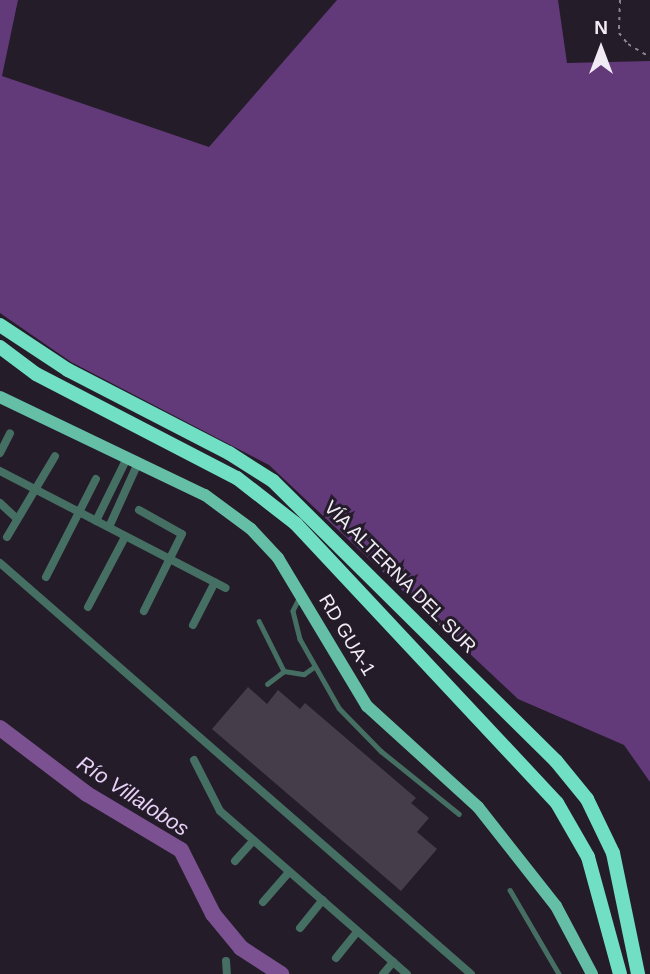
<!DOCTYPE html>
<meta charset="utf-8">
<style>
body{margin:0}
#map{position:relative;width:650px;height:974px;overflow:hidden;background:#241c29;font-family:Arial,sans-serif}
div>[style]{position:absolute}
.forest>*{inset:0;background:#623979}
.river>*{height:16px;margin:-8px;padding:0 8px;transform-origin:8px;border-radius:8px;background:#7b5192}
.building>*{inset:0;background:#463d4b}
.path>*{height:2px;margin-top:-1px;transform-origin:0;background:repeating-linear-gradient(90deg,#8c8590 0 3.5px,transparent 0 8.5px)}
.lane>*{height:4.5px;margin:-2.25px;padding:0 2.25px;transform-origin:2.25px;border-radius:2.25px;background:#466f63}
.street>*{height:8px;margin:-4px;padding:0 4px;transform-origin:4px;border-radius:4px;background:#466f63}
.primary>*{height:12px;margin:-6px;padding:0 6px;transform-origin:6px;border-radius:6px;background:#65bfa7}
.highway>*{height:14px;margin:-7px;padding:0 7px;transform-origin:7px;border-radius:7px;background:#70dfc3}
span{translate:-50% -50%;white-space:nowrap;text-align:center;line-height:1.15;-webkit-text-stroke:6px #241c29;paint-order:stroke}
.street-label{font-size:19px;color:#f0ebf4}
.water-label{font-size:21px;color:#e9d2f8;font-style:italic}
.north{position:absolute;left:566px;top:14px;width:70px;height:70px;-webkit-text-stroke:5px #241c29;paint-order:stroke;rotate:0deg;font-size:19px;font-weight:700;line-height:28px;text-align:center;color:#f0ebf4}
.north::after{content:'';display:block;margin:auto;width:24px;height:32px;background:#f0ebf4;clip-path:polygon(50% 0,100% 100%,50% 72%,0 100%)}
</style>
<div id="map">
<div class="forest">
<div style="clip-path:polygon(0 0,18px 0,2px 76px,209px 147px,337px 0,558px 0,567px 63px,650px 61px,650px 782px,624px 745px,518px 699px,269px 465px,71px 362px,0 313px)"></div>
</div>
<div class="river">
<div style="left:0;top:728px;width:109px;rotate:37.2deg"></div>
<div style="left:87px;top:794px;width:109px;rotate:30.8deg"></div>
<div style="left:181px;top:850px;width:72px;rotate:63.4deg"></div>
<div style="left:213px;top:914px;width:44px;rotate:50.5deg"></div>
<div style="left:241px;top:948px;width:48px;rotate:33deg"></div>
</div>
<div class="building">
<div style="clip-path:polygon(248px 687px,267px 704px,278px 690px,300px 709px,305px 703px,416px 798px,411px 803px,429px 818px,417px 832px,437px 849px,401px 891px,212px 729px)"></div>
</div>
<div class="path">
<div style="left:620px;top:0;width:33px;rotate:92deg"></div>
<div style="left:619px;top:33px;width:14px;rotate:51deg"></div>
<div style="left:628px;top:44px;width:26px;rotate:31deg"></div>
</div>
<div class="lane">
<div style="left:299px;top:599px;width:13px;rotate:117deg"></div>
<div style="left:293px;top:611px;width:29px;rotate:76deg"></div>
<div style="left:300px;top:639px;width:79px;rotate:60.5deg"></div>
<div style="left:339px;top:708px;width:60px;rotate:45.7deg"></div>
<div style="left:381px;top:751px;width:100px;rotate:38.9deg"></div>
<div style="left:259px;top:621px;width:56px;rotate:63.4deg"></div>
<div style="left:267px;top:684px;width:21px;rotate:-37deg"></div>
<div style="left:284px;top:671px;width:20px;rotate:9deg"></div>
<div style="left:304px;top:674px;width:12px;rotate:-35deg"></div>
<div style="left:510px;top:890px;width:97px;rotate:59.7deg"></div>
</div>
<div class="street">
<div style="left:0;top:453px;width:22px;rotate:-63deg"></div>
<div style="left:0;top:471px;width:254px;rotate:27.4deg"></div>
<div style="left:0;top:503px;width:23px;rotate:43deg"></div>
<div style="left:139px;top:510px;width:49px;rotate:29.2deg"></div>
<div style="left:182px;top:534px;width:86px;rotate:116.3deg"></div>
<div style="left:96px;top:521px;width:70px;rotate:-63.8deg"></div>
<div style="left:109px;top:527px;width:70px;rotate:-65.6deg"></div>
<div style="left:7px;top:537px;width:94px;rotate:-59.3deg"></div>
<div style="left:0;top:563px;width:625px;rotate:41.11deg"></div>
<div style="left:46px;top:577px;width:110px;rotate:-63deg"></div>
<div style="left:88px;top:607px;width:79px;rotate:-62.1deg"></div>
<div style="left:193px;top:625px;width:48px;rotate:-62.9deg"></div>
<div style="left:194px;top:760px;width:57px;rotate:63deg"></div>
<div style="left:220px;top:811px;width:248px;rotate:41.1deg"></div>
<div style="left:235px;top:861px;width:25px;rotate:-48deg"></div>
<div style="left:263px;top:902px;width:38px;rotate:-49deg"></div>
<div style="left:300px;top:928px;width:36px;rotate:-51deg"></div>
<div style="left:336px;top:958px;width:33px;rotate:-51deg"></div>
<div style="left:226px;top:961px;width:13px;rotate:86deg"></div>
<div style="left:383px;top:974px;width:16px;rotate:-50deg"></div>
</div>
<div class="primary">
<div style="left:0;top:397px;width:227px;rotate:25.6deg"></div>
<div style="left:205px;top:495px;width:57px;rotate:36.5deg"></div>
<div style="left:251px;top:529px;width:40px;rotate:47deg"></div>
<div style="left:278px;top:558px;width:173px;rotate:59deg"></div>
<div style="left:367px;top:706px;width:150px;rotate:42.3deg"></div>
<div style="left:478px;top:807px;width:126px;rotate:51.8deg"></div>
<div style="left:556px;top:906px;width:77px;rotate:62.1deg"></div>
</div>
<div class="highway">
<div style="left:0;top:325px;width:82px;rotate:33.5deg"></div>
<div style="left:68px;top:370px;width:181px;rotate:27.3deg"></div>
<div style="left:229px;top:453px;width:52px;rotate:32.5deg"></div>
<div style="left:273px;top:481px;width:398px;rotate:44.7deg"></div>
<div style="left:556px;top:761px;width:49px;rotate:50.8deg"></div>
<div style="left:587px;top:799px;width:60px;rotate:64.3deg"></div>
<div style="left:613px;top:853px;width:124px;rotate:78.3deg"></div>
<div style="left:0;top:347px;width:45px;rotate:36.9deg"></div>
<div style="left:36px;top:374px;width:226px;rotate:27.4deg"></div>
<div style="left:237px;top:478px;width:75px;rotate:37.9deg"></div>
<div style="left:296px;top:524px;width:382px;rotate:46.9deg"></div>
<div style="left:557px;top:803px;width:62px;rotate:60.1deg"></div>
<div style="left:588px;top:857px;width:121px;rotate:74.7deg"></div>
</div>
<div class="street-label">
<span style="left:400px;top:577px;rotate:45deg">VÍA ALTERNA DEL SUR</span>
<span style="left:347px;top:635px;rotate:59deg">RD GUA-1</span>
</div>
<div class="water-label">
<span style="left:133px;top:796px;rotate:33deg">Río Villalobos</span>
</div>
<div class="north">N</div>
</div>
